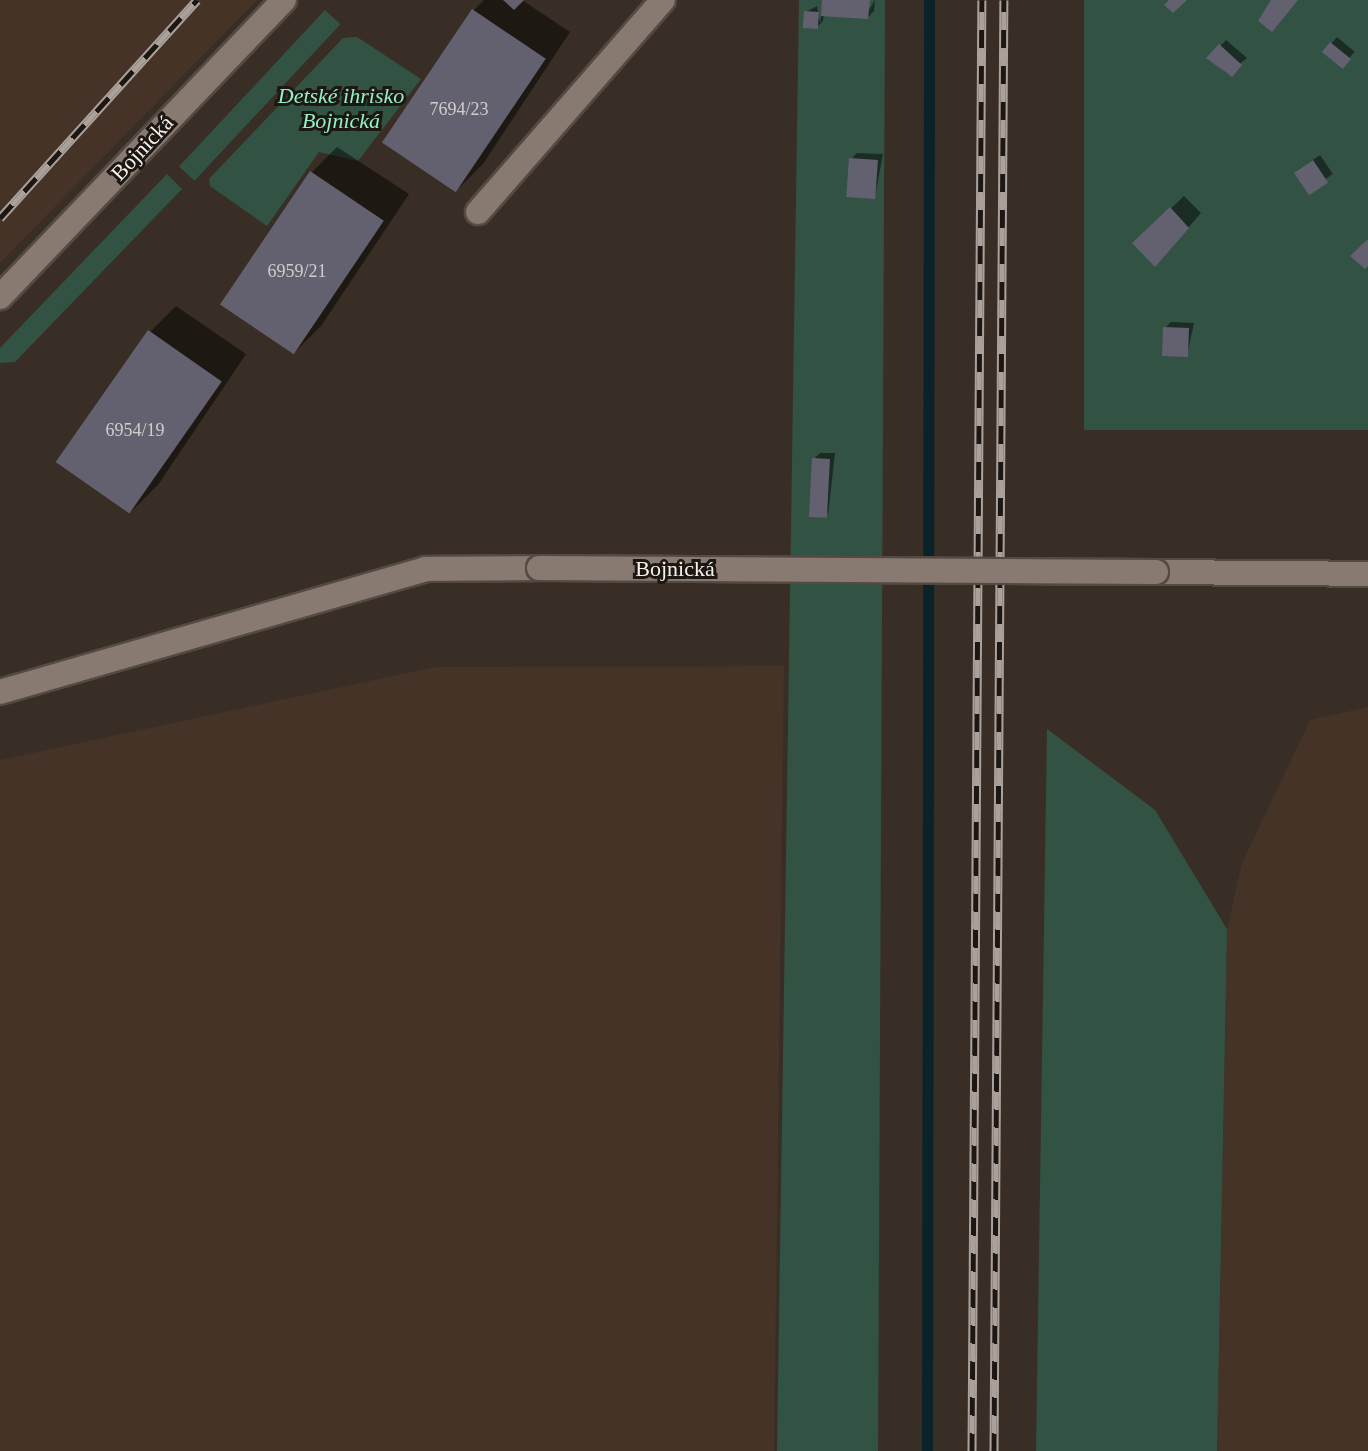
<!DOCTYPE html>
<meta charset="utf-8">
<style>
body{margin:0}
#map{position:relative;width:1368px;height:1451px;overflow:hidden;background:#392e25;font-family:"Times New Roman",serif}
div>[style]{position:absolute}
.built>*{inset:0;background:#443326}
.green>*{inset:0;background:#325343;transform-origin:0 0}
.shadow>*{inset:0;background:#0007;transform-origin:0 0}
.stream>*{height:11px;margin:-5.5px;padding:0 5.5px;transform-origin:5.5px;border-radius:5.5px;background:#0b2229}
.building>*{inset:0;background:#636170;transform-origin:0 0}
.roads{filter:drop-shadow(2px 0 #544a43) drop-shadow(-2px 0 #544a43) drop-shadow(0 2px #544a43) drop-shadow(0 -2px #544a43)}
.street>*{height:24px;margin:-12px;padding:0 12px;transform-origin:12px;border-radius:12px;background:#887a70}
.rail>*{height:9px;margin-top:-4.5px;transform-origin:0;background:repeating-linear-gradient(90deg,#1c1713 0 18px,#aaa19a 0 36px);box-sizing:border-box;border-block:2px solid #aaa19a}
.bridges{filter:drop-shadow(2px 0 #544a43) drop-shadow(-2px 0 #544a43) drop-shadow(0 2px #544a43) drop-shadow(0 -2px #544a43)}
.street-bridge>*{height:24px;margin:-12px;padding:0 12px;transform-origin:12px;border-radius:12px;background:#887a70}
span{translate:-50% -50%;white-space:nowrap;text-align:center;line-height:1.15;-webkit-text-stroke:6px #1c1713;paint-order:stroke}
.number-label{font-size:18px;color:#d3cccc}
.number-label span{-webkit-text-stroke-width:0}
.park-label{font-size:22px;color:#93efc4;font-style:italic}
.street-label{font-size:22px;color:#f8f0eb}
</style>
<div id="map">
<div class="built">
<div style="clip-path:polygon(0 0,257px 0,0 263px)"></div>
<div style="clip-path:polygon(784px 666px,774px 1451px,0 1451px,0 760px,435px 667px)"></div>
<div style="clip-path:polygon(1368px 707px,1368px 1451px,1217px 1451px,1227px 929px,1242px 863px,1310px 720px)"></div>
</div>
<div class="green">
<div style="clip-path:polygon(799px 0,885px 0,878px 1451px,777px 1451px)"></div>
<div style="left:1084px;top:0;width:284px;height:430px"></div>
<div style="left:325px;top:10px;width:21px;height:214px;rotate:43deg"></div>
<div style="clip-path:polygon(357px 37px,421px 79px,358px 161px,319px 152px,267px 226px,210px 186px,209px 179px,343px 38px)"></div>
<div style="clip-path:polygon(167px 174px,182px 189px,15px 362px,0 363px,0 348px)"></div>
<div style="clip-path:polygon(1047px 729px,1155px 810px,1227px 929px,1217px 1451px,1036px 1451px)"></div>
</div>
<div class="shadow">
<div style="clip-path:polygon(484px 0,522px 0,570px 32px,483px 164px,457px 190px,473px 11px)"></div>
<div style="clip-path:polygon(824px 0,868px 0,867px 13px,875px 0,874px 11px,868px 17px,824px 14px,823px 21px,817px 27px,806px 12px,817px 6px,820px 23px)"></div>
<div style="left:1337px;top:37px;width:23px;height:20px;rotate:40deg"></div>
<div style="clip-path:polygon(1226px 40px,1247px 58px,1227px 74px,1209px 58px)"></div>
<div style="clip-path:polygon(337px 147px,409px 194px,321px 326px,295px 352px,311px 173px)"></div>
<div style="clip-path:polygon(857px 153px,883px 154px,875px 196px,851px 159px)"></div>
<div style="left:1320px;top:155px;width:23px;height:29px;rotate:56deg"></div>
<div style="clip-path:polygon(1184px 196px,1201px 213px,1168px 251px,1135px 243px)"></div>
<div style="clip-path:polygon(176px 306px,246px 354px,158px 485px,132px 511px,150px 332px)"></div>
<div style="clip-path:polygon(1171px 322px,1194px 323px,1187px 355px,1165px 328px)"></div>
<div style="clip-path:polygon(820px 453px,835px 453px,828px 515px,814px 459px)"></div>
</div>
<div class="stream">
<div style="left:927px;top:1451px;width:1451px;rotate:-89.92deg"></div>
</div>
<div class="building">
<div style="clip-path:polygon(503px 0,524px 0,514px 10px)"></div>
<div style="clip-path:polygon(822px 0,870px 0,868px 19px,821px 16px)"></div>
<div style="clip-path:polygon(1169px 0,1187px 0,1173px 13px,1164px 5px)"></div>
<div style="clip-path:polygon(1271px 0,1298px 0,1272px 32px,1258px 21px)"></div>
<div style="left:472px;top:9px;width:89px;height:161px;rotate:34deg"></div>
<div style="left:804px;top:11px;width:15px;height:17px;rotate:4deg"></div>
<div style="left:1330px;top:42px;width:27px;height:13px;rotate:39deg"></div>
<div style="clip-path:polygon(1219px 44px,1242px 65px,1232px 77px,1206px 58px)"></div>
<div style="left:849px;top:158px;width:29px;height:39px;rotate:4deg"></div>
<div style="left:1313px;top:160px;width:27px;height:23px;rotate:56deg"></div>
<div style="left:310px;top:171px;width:89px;height:161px;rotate:34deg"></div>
<div style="clip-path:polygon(1170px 207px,1189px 228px,1155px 267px,1132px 243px)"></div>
<div style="clip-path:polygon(1368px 239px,1368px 266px,1365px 269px,1350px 256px)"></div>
<div style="left:1163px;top:327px;width:26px;height:29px;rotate:2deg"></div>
<div style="left:148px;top:330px;width:90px;height:161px;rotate:35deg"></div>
<div style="left:812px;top:458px;width:18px;height:59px;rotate:3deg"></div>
</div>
<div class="roads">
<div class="street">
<div style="left:478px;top:212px;width:281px;rotate:-48.9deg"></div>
<div style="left:0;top:297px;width:411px;rotate:-46.3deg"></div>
<div style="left:1156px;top:572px;width:212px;rotate:0.5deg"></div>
<div style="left:0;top:692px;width:442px;rotate:-16.1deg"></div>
<div style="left:425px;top:569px;width:114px;rotate:-0.5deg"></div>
</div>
</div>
<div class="rail">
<div style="left:0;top:218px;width:294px;rotate:-47.9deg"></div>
<div style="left:972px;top:1451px;width:1451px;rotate:-89.61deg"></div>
<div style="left:994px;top:1451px;width:1451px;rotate:-89.61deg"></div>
</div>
<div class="bridges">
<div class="street-bridge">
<div style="left:539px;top:568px;width:617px;rotate:0.37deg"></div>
</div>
</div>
<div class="number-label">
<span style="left:459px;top:109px">7694/23</span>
<span style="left:297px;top:271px">6959/21</span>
<span style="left:135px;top:430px">6954/19</span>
</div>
<div class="park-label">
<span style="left:341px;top:108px">Detské ihrisko<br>Bojnická</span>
</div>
<div class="street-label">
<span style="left:142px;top:148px;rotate:-47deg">Bojnická</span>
<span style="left:675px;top:569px">Bojnická</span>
</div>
</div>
